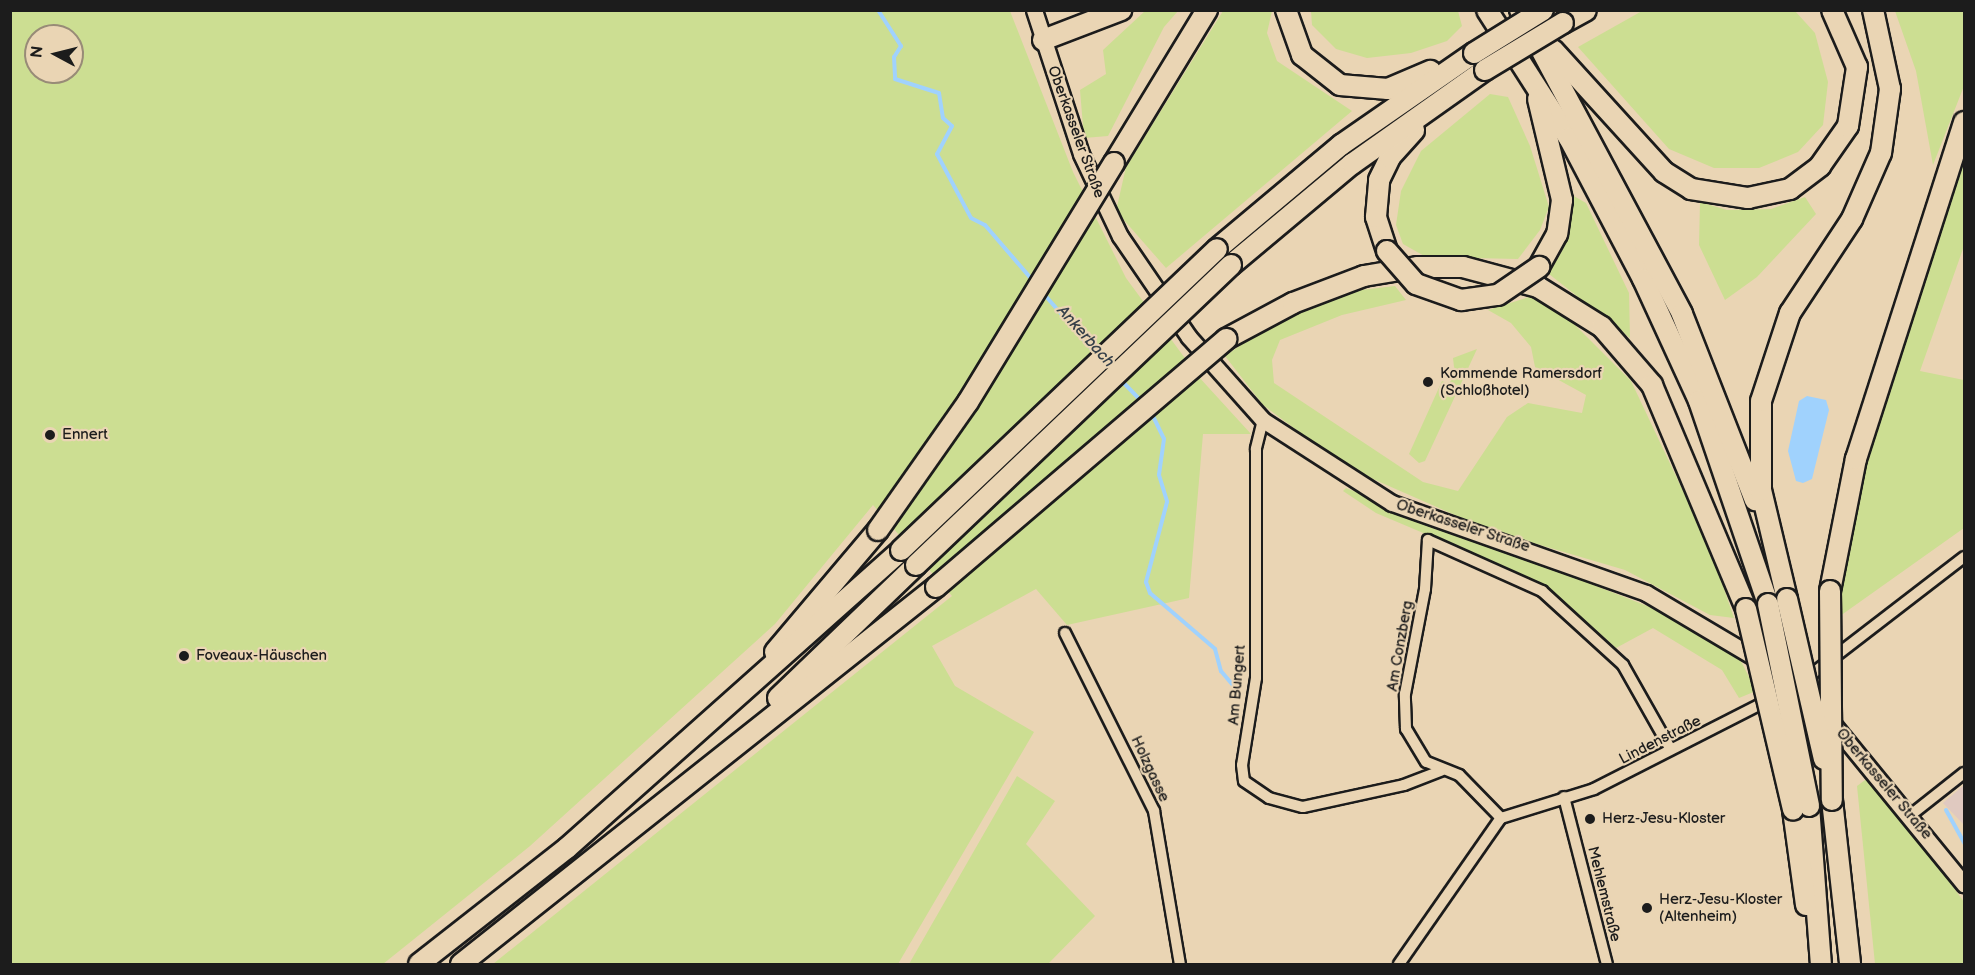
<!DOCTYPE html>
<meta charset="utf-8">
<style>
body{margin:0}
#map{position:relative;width:1975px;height:975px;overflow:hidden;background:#ead5b4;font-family:"Balsamiq Sans",sans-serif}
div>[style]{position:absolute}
.built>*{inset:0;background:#e0c9c0}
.green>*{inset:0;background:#ccde92}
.water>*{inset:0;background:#a0d2fd}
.stream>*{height:4px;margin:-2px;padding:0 2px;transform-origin:2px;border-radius:2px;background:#a0d2fd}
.roads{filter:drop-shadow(2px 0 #1c1c1c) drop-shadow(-2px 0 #1c1c1c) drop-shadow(0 2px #1c1c1c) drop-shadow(0 -2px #1c1c1c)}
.street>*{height:10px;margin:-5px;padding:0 5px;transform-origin:5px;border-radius:5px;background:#ead5b4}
.secondary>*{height:15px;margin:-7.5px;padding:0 7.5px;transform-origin:7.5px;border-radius:7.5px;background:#ead5b4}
.highway>*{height:20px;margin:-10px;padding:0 10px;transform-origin:10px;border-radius:10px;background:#ead5b4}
.bridges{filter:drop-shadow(2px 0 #1c1c1c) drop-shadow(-2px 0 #1c1c1c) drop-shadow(0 2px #1c1c1c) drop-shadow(0 -2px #1c1c1c)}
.highway-bridge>*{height:20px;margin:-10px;padding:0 10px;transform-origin:10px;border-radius:10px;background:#ead5b4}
.dots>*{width:16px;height:16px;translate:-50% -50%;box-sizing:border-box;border:3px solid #ead5b4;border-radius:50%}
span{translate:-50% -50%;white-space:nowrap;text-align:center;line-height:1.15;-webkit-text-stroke:4.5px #ead5b4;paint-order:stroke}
.street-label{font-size:15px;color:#1c1c1c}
.poi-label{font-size:15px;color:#1c1c1c}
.left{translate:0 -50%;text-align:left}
.water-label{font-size:16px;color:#364049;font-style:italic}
.frame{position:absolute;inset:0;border:12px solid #1c1c1c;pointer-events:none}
.north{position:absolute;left:24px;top:24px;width:60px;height:60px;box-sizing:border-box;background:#ead5b4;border:2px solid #988b77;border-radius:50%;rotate:277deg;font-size:16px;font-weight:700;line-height:24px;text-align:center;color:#1c1c1c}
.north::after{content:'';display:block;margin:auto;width:21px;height:27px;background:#1c1c1c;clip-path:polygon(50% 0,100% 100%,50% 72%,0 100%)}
</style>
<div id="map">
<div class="built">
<div style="clip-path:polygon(1964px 785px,1964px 825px,1943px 803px)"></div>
</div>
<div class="green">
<div style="clip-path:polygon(evenodd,10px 11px,1010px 11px,1073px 172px,1126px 278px,1198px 376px,1251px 434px,1203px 434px,1189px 598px,1067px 625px,1036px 589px,932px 646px,955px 686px,1034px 732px,898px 964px,493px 964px,952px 596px,873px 505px,775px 624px,530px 846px,383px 964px,11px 964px,10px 11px,36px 36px,72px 36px,72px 72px,36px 72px,36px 36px)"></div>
<div style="clip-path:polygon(1145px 11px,1178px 11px,1164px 27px,1108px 136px,1084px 138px,1080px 90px,1106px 74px,1103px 50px)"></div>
<div style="clip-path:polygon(1223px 11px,1272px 11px,1267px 33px,1277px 61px,1352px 111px,1166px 268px,1116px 211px,1126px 167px)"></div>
<div style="clip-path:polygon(1311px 11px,1458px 11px,1462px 26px,1447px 41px,1411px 53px,1367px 58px,1336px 49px,1312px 25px)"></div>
<div style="clip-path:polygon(1642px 11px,1795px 11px,1815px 33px,1828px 82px,1823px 125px,1798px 152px,1759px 168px,1714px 168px,1669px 149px,1578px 47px)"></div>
<div style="clip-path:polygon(1895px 11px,1964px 11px,1964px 86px,1933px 165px,1916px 71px)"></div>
<div style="clip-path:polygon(1490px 94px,1508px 97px,1530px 146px,1549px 207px,1540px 230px,1518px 259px,1426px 257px,1403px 244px,1396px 225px,1401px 191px,1421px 151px)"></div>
<div style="clip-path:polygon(1964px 160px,1964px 246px,1920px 371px,1964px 380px,1964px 528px,1840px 616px,1840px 574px,1855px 493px)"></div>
<div style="clip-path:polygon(1572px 195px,1586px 203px,1629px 293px,1630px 338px,1549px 274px,1563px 249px)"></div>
<div style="clip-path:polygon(1805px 197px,1816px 214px,1757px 277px,1725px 300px,1699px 245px,1700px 202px,1727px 210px,1771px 209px)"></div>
<div style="clip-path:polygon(1395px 286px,1406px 300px,1342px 315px,1280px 340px,1272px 360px,1274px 383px,1423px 482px,1458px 491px,1507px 417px,1528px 403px,1582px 413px,1586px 395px,1535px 367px,1531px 347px,1511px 323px,1488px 310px,1532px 296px,1557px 307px,1631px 381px,1710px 548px,1734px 618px,1710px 615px,1625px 570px,1489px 530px,1348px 468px,1263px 405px,1225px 356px,1283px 316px,1344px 292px)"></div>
<div style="clip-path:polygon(1477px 349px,1425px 461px,1419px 463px,1409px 454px,1442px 381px,1448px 384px,1455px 376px,1453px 358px)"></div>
<div style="clip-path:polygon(1346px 488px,1660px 611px,1738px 655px,1756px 691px,1739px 698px,1722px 670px,1653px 628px,1616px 648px,1546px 585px,1376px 513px,1343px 491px)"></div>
<div style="clip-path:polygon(1872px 775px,1964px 902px,1964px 964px,1875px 964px,1857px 786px)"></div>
<div style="clip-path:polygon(1017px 776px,1055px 801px,1026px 844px,1095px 916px,1048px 964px,909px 964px)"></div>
</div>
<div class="water">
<div style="clip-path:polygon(1807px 396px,1826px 400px,1829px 410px,1812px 479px,1803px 483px,1796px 481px,1788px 451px,1799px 401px)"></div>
</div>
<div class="stream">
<div style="left:878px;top:10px;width:43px;rotate:57.4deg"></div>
<div style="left:901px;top:46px;width:13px;rotate:122deg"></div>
<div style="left:894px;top:57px;width:22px;rotate:87deg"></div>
<div style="left:895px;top:79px;width:46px;rotate:17.7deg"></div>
<div style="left:939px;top:93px;width:25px;rotate:81deg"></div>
<div style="left:943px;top:118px;width:12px;rotate:42deg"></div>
<div style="left:952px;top:126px;width:32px;rotate:118deg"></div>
<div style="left:937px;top:154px;width:72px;rotate:62deg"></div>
<div style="left:971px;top:218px;width:16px;rotate:27deg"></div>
<div style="left:985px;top:225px;width:75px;rotate:49.3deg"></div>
<div style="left:1043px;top:293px;width:82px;rotate:48.9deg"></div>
<div style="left:1121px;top:380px;width:32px;rotate:46deg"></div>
<div style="left:1150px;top:410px;width:32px;rotate:64deg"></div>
<div style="left:1164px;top:439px;width:36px;rotate:98deg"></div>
<div style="left:1159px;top:475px;width:28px;rotate:73deg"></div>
<div style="left:1167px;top:502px;width:83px;rotate:104.7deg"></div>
<div style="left:1146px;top:582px;width:12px;rotate:70deg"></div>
<div style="left:1150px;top:593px;width:86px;rotate:40.7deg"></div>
<div style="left:1215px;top:649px;width:23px;rotate:75deg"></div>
<div style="left:1221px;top:671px;width:30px;rotate:50deg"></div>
<div style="left:1946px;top:810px;width:38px;rotate:61deg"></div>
</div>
<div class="roads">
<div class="street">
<div style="left:1263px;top:420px;width:30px;rotate:104deg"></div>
<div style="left:1256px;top:449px;width:229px;rotate:90deg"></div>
<div style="left:1256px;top:678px;width:88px;rotate:99.1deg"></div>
<div style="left:1242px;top:765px;width:16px;rotate:83deg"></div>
<div style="left:1244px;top:781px;width:30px;rotate:34deg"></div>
<div style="left:1269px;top:798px;width:35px;rotate:15deg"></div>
<div style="left:1303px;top:807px;width:103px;rotate:-12.3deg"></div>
<div style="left:1404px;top:785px;width:40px;rotate:-21deg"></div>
<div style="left:1065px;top:633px;width:199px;rotate:63.4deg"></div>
<div style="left:1154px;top:811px;width:155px;rotate:80.4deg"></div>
<div style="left:1803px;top:681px;width:203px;rotate:-37.6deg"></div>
<div style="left:1564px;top:797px;width:172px;rotate:75.6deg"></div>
<div style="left:1912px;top:814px;width:66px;rotate:-38.3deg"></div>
<div style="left:1501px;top:818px;width:60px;rotate:-134.3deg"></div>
<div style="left:1459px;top:775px;width:35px;rotate:-158deg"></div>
<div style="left:1426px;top:762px;width:39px;rotate:-121deg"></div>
<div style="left:1406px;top:729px;width:35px;rotate:-92deg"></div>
<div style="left:1405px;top:694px;width:107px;rotate:-79.2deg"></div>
<div style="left:1425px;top:589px;width:49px;rotate:-86.5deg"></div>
<div style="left:1428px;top:540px;width:125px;rotate:24.1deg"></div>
<div style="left:1542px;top:591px;width:110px;rotate:42.4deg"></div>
<div style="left:1623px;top:665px;width:95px;rotate:60.5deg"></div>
<div style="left:1399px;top:964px;width:178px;rotate:-55.1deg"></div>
<div style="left:1501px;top:818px;width:97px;rotate:-17.3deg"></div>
<div style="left:1594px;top:789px;width:220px;rotate:-27deg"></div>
</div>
<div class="secondary">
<div style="left:1034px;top:10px;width:151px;rotate:71.9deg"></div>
<div style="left:1081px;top:154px;width:91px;rotate:64.6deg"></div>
<div style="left:1120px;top:236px;width:122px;rotate:55.7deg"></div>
<div style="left:1189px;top:337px;width:111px;rotate:48.3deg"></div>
<div style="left:1263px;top:420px;width:153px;rotate:32.8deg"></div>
<div style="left:1392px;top:503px;width:269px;rotate:19.5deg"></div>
<div style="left:1646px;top:593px;width:166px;rotate:30.7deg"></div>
<div style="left:1789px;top:678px;width:29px;rotate:44deg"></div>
<div style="left:1828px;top:718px;width:215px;rotate:50.7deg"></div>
</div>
<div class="highway">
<div style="left:1286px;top:10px;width:48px;rotate:70.4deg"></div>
<div style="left:1302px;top:55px;width:48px;rotate:38.3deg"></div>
<div style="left:1340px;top:85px;width:48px;rotate:4.8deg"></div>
<div style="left:1388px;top:89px;width:46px;rotate:-23.2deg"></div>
<div style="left:1487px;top:10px;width:152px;rotate:57.4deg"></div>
<div style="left:1569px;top:138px;width:159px;rotate:62.3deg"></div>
<div style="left:1643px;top:279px;width:134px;rotate:65.3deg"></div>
<div style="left:1699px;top:401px;width:214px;rotate:71.2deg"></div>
<div style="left:1520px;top:10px;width:344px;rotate:61.9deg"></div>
<div style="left:1682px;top:314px;width:200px;rotate:68.6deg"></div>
<div style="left:1563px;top:23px;width:26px;rotate:-29deg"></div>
<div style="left:1043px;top:40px;width:84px;rotate:-21deg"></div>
<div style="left:1553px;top:50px;width:165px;rotate:47.7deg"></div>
<div style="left:1664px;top:172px;width:32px;rotate:32deg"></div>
<div style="left:1691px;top:189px;width:58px;rotate:9deg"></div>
<div style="left:1748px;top:198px;width:43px;rotate:-12.1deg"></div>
<div style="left:1790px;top:189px;width:38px;rotate:-37deg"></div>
<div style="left:1820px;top:166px;width:49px;rotate:-55deg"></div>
<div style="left:1848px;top:126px;width:60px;rotate:-81.3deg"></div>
<div style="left:1857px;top:67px;width:62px;rotate:-113.7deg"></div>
<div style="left:1538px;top:99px;width:104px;rotate:76.6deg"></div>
<div style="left:1562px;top:200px;width:34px;rotate:98deg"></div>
<div style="left:1557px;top:234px;width:38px;rotate:119deg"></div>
<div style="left:1114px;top:163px;width:179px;rotate:-58.7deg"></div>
<div style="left:1217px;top:249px;width:162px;rotate:-40deg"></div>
<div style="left:1341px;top:145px;width:162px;rotate:-34.7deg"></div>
<div style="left:1387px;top:251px;width:36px;rotate:-108deg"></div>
<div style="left:1376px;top:217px;width:37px;rotate:-85deg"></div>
<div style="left:1379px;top:180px;width:25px;rotate:-64deg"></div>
<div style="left:1390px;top:157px;width:36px;rotate:-48deg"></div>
<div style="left:1231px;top:265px;width:158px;rotate:-39.9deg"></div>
<div style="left:1352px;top:164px;width:163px;rotate:-35.3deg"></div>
<div style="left:1226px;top:339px;width:76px;rotate:-28.2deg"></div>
<div style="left:1293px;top:303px;width:76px;rotate:-20.8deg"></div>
<div style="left:1364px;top:276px;width:55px;rotate:-9.5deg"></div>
<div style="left:1418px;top:267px;width:45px"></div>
<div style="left:1463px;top:267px;width:78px;rotate:14.9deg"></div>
<div style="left:1538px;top:287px;width:75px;rotate:32deg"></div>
<div style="left:1602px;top:327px;width:77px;rotate:49.2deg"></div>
<div style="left:1652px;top:385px;width:243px;rotate:67.2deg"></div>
<div style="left:1830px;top:591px;width:135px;rotate:-78.9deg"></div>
<div style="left:1856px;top:459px;width:354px;rotate:-72.2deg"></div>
<div style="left:1787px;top:599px;width:112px;rotate:-103.4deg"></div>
<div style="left:1761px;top:490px;width:89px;rotate:-90deg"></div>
<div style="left:1761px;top:401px;width:93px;rotate:-71.8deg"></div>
<div style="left:1790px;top:313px;width:113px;rotate:-56.6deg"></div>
<div style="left:1852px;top:219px;width:72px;rotate:-66.3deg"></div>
<div style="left:1881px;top:153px;width:65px;rotate:-82deg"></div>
<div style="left:1890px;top:89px;width:81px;rotate:-102.1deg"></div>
<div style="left:775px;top:652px;width:160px;rotate:-49.8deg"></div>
<div style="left:778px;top:698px;width:192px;rotate:-43.9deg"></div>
<div style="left:1832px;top:800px;width:165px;rotate:83.7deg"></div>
<div style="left:1809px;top:806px;width:158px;rotate:85.7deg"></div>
<div style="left:1793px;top:810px;width:96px;rotate:82.2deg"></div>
<div style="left:419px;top:964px;width:188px;rotate:-38.1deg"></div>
<div style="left:567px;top:848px;width:448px;rotate:-41.7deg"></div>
<div style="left:461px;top:964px;width:606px;rotate:-38.44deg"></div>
</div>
</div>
<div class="bridges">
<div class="highway-bridge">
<div style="left:1474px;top:53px;width:81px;rotate:-31.9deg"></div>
<div style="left:1485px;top:70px;width:91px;rotate:-31.1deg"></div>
<div style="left:1387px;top:251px;width:44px;rotate:48.7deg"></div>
<div style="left:1416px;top:284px;width:48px;rotate:19.6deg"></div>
<div style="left:1461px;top:300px;width:37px;rotate:-8deg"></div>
<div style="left:1498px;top:295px;width:50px;rotate:-34.3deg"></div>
<div style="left:878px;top:530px;width:156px;rotate:-54.9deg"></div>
<div style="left:968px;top:402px;width:280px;rotate:-58.6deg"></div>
<div style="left:901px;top:550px;width:436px;rotate:-43.6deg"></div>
<div style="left:916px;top:565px;width:435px;rotate:-43.6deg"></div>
<div style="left:936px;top:587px;width:382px;rotate:-40.5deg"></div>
<div style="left:1830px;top:591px;width:209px;rotate:89.5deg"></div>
<div style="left:1787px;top:599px;width:164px;rotate:77deg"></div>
<div style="left:1768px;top:604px;width:206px;rotate:78.5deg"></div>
<div style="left:1746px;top:609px;width:206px;rotate:76.8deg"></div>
</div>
</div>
<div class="dots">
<div style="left:1428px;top:382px;background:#1c1c1c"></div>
<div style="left:50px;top:435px;background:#1c1c1c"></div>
<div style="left:184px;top:656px;background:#1c1c1c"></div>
<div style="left:1590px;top:819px;background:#1c1c1c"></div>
<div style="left:1647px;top:908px;background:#1c1c1c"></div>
</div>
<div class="street-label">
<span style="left:1076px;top:132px;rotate:70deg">Oberkasseler Straße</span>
<span style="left:1463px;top:526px;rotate:18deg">Oberkasseler Straße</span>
<span style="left:1400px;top:646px;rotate:-80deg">Am Conzberg</span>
<span style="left:1237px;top:685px;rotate:-85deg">Am Bungert</span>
<span style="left:1660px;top:740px;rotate:-27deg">Lindenstraße</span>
<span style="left:1150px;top:769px;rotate:65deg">Holzgasse</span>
<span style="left:1884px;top:784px;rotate:50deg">Oberkasseler Straße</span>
<span style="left:1604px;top:894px;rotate:76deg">Mehlemstraße</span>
</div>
<div class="poi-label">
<span class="left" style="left:1440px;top:382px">Kommende Ramersdorf<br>(Schloßhotel)</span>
<span class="left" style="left:62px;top:435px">Ennert</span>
<span class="left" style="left:196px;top:656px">Foveaux-Häuschen</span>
<span class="left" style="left:1602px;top:819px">Herz-Jesu-Kloster</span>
<span class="left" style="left:1659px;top:908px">Herz-Jesu-Kloster<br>(Altenheim)</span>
</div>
<div class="water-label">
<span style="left:1085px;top:337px;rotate:48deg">Ankerbach</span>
</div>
<div class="frame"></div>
<div class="north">N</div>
</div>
